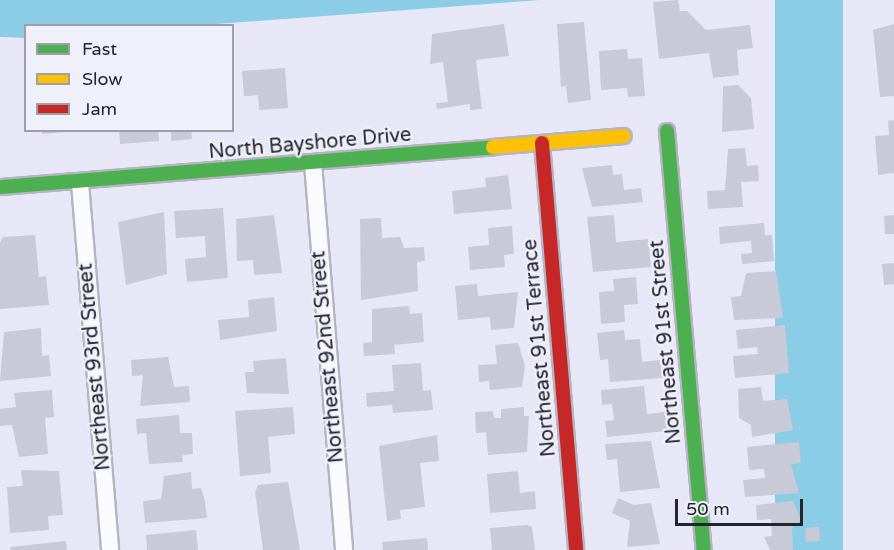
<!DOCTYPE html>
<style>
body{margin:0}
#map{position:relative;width:894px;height:550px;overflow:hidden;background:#e7e7f7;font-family:"Varela Round",sans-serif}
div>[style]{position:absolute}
.water>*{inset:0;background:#8bcce6;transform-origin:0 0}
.building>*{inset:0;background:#c8cbd7;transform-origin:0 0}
.roads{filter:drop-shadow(2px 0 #b5b4c1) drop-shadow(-2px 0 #b5b4c1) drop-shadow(0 2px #b5b4c1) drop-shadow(0 -2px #b5b4c1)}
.street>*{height:16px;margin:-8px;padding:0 8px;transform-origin:8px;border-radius:8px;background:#fbfbfe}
.fast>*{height:14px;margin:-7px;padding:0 7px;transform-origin:7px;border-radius:7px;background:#4caf50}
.slow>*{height:14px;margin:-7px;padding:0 7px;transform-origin:7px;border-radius:7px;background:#ffc107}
.jam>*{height:14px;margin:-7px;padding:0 7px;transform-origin:7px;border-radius:7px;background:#c62828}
span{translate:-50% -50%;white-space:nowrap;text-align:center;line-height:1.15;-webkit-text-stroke:4.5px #f0f0fb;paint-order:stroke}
.street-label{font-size:20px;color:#25252f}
.legend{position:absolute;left:24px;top:24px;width:210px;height:108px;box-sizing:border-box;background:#f0f0fb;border:2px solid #9f9fa9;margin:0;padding:8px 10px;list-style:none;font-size:18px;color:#25252f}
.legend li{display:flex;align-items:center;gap:12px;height:30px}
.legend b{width:30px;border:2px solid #9f9fa9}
.scale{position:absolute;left:675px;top:499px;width:128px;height:27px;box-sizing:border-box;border:3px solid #25252f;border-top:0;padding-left:8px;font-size:18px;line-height:21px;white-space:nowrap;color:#25252f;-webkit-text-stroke:4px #f0f0fb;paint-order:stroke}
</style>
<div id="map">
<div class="water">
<div style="clip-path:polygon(0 0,540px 0,202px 25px,26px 26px,25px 38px,0 37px)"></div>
<div style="left:775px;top:0;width:68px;height:552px"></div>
</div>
<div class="building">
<div style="clip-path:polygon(678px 0,680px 11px,687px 11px,706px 30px,750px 25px,753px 48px,737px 50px,739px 75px,713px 78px,709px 53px,659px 59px,653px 2px)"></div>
<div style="clip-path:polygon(584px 22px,591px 100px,568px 103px,566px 86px,561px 87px,557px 24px)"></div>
<div style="clip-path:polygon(504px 24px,509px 56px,476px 60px,482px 109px,470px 110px,470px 104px,437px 109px,436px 103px,448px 102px,443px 62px,430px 64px,432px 34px)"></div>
<div style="clip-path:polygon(894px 24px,894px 96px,880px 97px,873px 30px)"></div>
<div style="clip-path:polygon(627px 49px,628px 59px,642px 58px,645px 96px,628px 97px,627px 88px,601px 90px,599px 51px)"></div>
<div style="clip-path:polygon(285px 68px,288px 108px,259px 110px,258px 95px,244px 96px,242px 71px)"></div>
<div style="clip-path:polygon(738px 85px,751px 98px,754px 129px,722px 132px,723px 86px)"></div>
<div style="clip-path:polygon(894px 120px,894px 173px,878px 175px,875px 136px,889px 135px,888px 121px)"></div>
<div style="clip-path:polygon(42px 130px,66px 130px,66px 132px,42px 134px)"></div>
<div style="clip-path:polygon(119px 130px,158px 130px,159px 141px,120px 144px)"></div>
<div style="clip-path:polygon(171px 130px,191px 130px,192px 139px,171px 141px)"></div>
<div style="clip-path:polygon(745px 148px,747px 166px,758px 165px,759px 181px,741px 182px,743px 207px,708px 209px,707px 191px,725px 190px,728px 149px)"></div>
<div style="clip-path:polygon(612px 165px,613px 175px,622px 174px,624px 190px,641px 188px,643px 202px,592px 207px,582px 168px)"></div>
<div style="clip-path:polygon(508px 175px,512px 209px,454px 214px,452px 191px,486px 187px,485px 178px)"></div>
<div style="clip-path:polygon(223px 208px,228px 278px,187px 282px,185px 259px,206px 257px,205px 236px,176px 238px,174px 211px)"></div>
<div style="clip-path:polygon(164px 212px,167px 274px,126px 285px,118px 222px)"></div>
<div style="clip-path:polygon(274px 215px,282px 273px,254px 275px,253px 260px,237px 261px,236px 219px)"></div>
<div style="clip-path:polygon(614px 215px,616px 242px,648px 239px,651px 267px,593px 272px,587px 217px)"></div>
<div style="clip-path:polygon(894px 215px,894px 234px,885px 234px,884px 216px)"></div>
<div style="clip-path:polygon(381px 218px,382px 238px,400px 237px,404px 248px,424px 247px,425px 261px,417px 262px,418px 291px,361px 300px,360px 219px)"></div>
<div style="clip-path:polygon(764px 223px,765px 235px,772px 235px,774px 261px,742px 264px,741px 254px,752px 253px,751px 241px,720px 244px,719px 227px)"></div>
<div style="clip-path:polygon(512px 226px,514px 254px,504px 255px,505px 267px,470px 270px,468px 247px,489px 245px,488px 228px)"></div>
<div style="clip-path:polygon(35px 235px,39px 277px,46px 276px,49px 305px,0 309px,0 243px,3px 237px)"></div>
<div style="clip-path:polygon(894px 263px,894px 284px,884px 285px,882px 264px)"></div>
<div style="clip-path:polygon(776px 271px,783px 318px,734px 320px,731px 297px,741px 296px,746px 273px)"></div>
<div style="clip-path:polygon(636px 277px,638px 304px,624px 305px,625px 322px,601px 324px,599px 292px,614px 291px,613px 279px)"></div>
<div style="clip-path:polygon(477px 284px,478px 296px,518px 292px,514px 328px,491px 330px,490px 317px,458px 320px,455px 286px)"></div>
<div style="clip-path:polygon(274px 297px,277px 331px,220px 340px,218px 320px,249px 317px,248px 300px)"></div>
<div style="clip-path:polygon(409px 306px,410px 314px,422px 313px,424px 342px,394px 345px,395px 354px,364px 356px,363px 343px,372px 342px,372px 309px)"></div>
<div style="clip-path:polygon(785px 325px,789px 373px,735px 378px,733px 356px,758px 354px,757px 347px,738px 349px,736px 330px)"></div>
<div style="clip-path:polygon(41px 328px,42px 356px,49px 355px,51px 376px,0 381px,4px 332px)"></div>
<div style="clip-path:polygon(624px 330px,625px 340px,640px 339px,642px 362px,660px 360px,662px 378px,610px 382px,608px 359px,600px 360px,597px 333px)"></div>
<div style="clip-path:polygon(518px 343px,525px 366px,522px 387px,490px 390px,489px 381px,479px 382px,478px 365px,497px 364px,495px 345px)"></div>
<div style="clip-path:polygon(168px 357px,174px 387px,189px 386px,190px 402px,140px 406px,143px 375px,132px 376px,131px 360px)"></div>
<div style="clip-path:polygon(286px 358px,289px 394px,247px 393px,245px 372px,254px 372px,253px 361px)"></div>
<div style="clip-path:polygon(421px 363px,423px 391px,431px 390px,433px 410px,393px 413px,392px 405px,367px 407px,366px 393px,394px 391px,392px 365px)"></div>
<div style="clip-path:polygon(644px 386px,647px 414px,665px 412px,667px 431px,607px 437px,605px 421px,614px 420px,612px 404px,602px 405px,601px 390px)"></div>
<div style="clip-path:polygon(761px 387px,763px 401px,787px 399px,793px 430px,752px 437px,751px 425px,739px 418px,738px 389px)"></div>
<div style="clip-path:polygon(52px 390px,54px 417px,45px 418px,48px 454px,19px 457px,12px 425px,0 426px,0 409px,16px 407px,14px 393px)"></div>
<div style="clip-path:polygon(293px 407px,295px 434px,268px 437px,271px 473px,240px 476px,235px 411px)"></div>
<div style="clip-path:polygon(524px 407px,524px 416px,529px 416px,527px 452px,488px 455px,486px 432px,476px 433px,475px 412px,493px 411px,494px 418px,501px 418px,501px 409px)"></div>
<div style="clip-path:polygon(179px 415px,180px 433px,192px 433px,193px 454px,182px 455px,183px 462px,149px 464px,146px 433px,137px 434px,136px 419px)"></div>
<div style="clip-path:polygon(437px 435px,439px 461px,420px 463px,425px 507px,400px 510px,401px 519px,387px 521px,379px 446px)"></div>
<div style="clip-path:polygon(651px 441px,660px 488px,620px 492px,617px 459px,607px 460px,605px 444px)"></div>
<div style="clip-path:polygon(799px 442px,801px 463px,791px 464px,799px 493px,745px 497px,743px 480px,765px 478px,764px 469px,749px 470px,747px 447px)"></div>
<div style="clip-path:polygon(21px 470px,59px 471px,63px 515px,48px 516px,49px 530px,10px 533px,7px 487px,23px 486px)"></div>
<div style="clip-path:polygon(518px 471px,520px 493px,535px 491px,536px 509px,490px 513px,487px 474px)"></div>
<div style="clip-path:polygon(191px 472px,192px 489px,201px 488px,205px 501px,207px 518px,145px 523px,143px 501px,161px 499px,164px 476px)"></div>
<div style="clip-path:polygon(288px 482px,300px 550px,263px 550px,255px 492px,258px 485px)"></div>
<div style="clip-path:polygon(618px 498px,634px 505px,651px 503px,660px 544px,627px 547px,630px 521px,612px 513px)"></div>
<div style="clip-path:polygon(793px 501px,801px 520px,792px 528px,793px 550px,770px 550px,764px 537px,772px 536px,771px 519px,757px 520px,756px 505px)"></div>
<div style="clip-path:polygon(527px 525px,532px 527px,535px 550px,492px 550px,490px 528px)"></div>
<div style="left:819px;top:527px;width:14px;height:14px;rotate:86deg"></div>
<div style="clip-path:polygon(196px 530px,198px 550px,147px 550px,146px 535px)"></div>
<div style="clip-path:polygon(427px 538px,428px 550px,383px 550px,382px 542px)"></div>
<div style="clip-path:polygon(66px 541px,67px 550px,11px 550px,10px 547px)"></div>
</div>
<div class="roads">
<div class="street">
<div style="left:313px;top:163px;width:388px;rotate:85.4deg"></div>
<div style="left:80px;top:183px;width:368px;rotate:85.3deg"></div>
</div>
<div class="fast">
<div style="left:667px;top:131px;width:421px;rotate:85deg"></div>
<div style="left:0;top:187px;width:495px;rotate:-4.6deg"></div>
</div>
<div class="slow">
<div style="left:493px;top:147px;width:131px;rotate:-4.8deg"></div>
</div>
<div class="jam">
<div style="left:542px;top:143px;width:408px;rotate:85.2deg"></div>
</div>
</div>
<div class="street-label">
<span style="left:310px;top:144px;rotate:-5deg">North Bayshore Drive</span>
<span style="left:666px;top:342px;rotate:-95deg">Northeast 91st Street</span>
<span style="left:540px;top:348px;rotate:-95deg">Northeast 91st Terrace</span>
<span style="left:328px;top:357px;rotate:-95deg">Northeast 92nd Street</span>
<span style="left:95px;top:367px;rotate:-95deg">Northeast 93rd Street</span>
</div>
<ul class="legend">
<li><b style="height:8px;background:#4caf50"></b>Fast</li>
<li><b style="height:8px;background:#ffc107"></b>Slow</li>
<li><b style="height:8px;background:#c62828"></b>Jam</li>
</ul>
<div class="scale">50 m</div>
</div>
